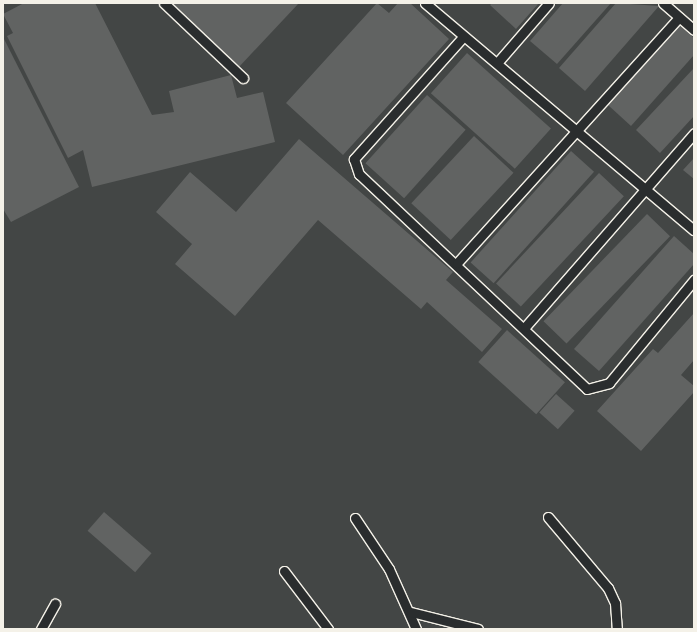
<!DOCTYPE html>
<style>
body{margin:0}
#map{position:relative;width:697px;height:632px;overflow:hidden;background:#363939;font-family:"Shantell Sans",sans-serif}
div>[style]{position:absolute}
.built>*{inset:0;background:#434645;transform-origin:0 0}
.building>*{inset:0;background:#616362;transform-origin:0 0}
.roads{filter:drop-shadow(1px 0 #f4f1e8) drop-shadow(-1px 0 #f4f1e8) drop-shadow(0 1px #f4f1e8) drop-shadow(0 -1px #f4f1e8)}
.service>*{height:9px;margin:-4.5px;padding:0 4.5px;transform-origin:4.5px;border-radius:4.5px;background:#2a2d2e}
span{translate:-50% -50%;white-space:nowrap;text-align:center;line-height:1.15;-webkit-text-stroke:4px #2a2d2e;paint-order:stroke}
.frame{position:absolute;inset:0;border:4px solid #f4f1e8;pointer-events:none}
</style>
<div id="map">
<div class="built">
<div style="left:3px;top:3px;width:691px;height:626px"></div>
</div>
<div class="building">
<div style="clip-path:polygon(24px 3px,95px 3px,152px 115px,174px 112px,169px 91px,231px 75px,237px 98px,263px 92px,275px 142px,92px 187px,83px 150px,68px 158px,7px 36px,13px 33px,3px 14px)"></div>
<div style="clip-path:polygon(168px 3px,299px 3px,238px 68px)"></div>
<div style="clip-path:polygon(377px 3px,389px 13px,398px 3px,410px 3px,449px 39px,343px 155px,286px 103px)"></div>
<div style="clip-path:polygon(492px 3px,539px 3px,516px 29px,490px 5px)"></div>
<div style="clip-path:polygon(563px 3px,611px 3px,557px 64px,530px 41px)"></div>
<div style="clip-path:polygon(616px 3px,659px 6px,585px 91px,559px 68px)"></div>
<div style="clip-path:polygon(679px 25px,694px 38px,694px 55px,631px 126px,608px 105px)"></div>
<div style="clip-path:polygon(3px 37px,79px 187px,11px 222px,3px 209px)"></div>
<div style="left:467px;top:53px;width:113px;height:54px;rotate:42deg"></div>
<div style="clip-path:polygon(694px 68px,694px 116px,660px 153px,636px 130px)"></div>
<div style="left:427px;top:95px;width:52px;height:92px;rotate:42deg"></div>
<div style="left:474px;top:136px;width:54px;height:92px;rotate:43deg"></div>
<div style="clip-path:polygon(299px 139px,453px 272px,446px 280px,502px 329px,482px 352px,427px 302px,421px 309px,318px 220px,235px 316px,175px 264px,192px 244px,156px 212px,190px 172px,236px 212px)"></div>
<div style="left:571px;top:151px;width:31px;height:150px;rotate:42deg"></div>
<div style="clip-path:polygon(694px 158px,694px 179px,683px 170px)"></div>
<div style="left:599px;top:173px;width:34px;height:151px;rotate:43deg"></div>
<div style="left:647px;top:214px;width:32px;height:149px;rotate:44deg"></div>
<div style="clip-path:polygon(674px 236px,694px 254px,694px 264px,599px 371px,574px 349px)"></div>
<div style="clip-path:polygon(694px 313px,694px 360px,681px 375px,694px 386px,694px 392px,641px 451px,597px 411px,653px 349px,658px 353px)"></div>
<div style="left:507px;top:330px;width:78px;height:43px;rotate:42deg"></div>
<div style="left:556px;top:394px;width:25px;height:25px;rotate:42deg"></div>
<div style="left:104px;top:512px;width:63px;height:25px;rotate:41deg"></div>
</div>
<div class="roads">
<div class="service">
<div style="left:164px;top:3px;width:109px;rotate:43.5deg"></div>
<div style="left:425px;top:3px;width:352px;rotate:40.2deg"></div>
<div style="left:663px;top:3px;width:41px;rotate:41.1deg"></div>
<div style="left:463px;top:37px;width:164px;rotate:131.8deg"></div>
<div style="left:354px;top:159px;width:16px;rotate:72deg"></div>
<div style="left:359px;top:174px;width:313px;rotate:43.3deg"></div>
<div style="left:587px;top:389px;width:23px;rotate:-15deg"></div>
<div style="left:609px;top:383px;width:134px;rotate:-50.5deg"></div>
<div style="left:497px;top:63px;width:79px;rotate:-49.1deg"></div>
<div style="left:457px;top:263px;width:331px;rotate:-47.9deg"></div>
<div style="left:525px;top:327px;width:257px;rotate:-48.9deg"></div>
<div style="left:548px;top:517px;width:93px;rotate:49.8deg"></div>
<div style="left:608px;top:588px;width:17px;rotate:65deg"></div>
<div style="left:615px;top:603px;width:26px;rotate:86deg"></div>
<div style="left:355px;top:518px;width:61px;rotate:56.3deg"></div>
<div style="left:389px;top:569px;width:66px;rotate:65.8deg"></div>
<div style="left:284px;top:571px;width:73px;rotate:52.8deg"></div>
<div style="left:411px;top:612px;width:69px;rotate:14.2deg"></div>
<div style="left:41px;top:629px;width:29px;rotate:-61deg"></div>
</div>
</div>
<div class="frame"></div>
</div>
